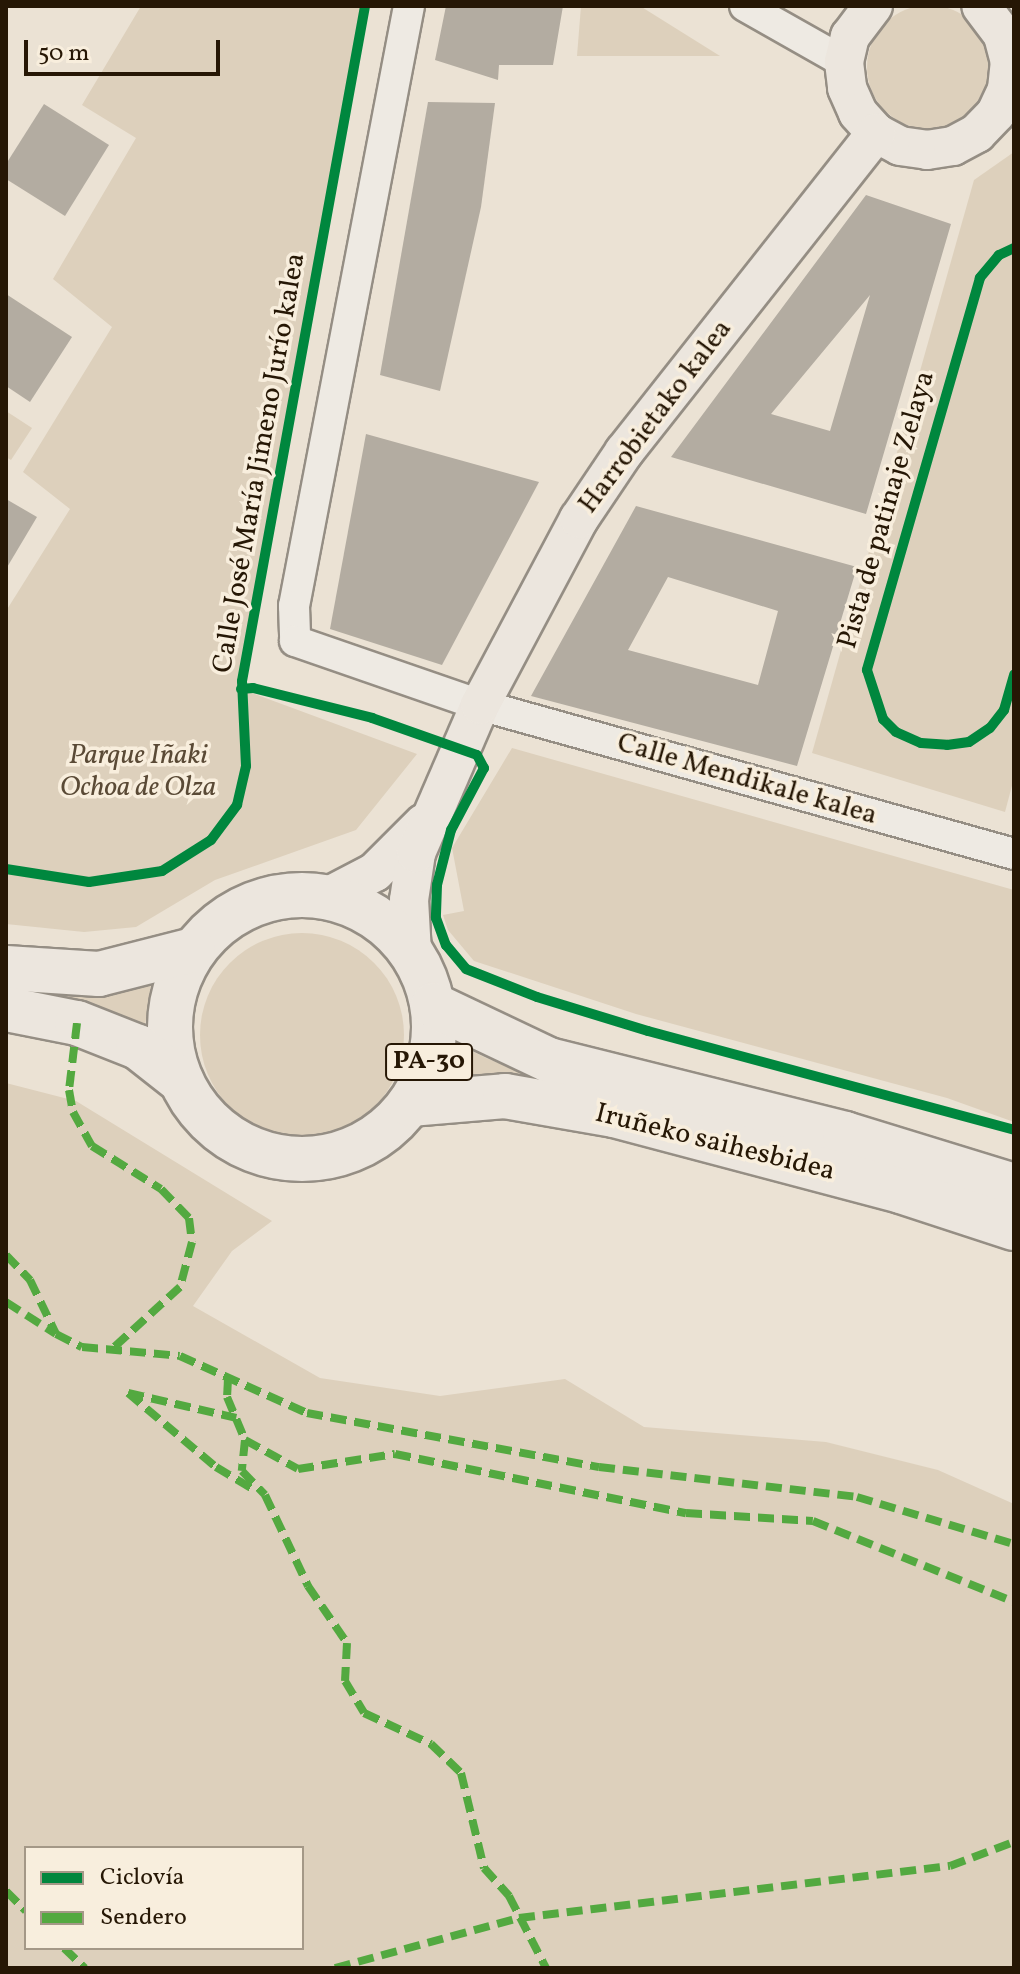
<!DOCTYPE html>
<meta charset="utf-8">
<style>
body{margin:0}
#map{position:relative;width:1020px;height:1974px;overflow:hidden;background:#ebe2d4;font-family:Vollkorn,serif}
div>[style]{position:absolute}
.green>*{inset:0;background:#ddd0bc}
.round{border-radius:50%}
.building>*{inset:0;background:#b3aca1}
.roads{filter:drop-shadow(2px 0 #958e84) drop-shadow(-2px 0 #958e84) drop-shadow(0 2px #958e84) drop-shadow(0 -2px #958e84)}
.minor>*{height:30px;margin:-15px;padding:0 15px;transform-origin:15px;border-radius:15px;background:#eeeae3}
.major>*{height:38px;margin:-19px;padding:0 19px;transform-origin:19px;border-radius:19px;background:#ece6de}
.highway>*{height:44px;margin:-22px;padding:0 22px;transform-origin:22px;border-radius:22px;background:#ece6de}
.highway>.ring{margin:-22px;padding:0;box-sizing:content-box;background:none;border:44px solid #ece6de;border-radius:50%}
.quiet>*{height:8px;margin-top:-4px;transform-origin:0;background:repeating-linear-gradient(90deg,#53a940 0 16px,transparent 0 24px)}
.cycleway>*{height:10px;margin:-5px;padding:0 5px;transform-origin:5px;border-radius:5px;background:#00873e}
span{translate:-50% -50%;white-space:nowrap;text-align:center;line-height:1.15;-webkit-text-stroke:7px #f8eedd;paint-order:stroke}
.shield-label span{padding:2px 6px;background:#f8eedd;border:2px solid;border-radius:6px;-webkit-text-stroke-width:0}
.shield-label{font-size:26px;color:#261705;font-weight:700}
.street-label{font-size:28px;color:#261705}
.park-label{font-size:28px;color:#5a4a36;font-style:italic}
.frame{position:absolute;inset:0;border:8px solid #261705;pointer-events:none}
.legend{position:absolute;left:24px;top:1846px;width:280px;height:104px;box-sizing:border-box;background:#f8eedd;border:2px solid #a49887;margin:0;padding:10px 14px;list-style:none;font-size:24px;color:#261705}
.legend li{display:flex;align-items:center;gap:16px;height:40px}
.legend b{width:40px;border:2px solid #a49887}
.scale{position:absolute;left:24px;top:40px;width:196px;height:36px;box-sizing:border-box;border:4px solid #261705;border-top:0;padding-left:10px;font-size:24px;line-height:28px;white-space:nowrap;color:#261705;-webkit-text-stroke:6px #f8eedd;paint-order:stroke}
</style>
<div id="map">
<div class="green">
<div class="round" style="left:867px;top:5px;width:124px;height:124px"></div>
<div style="clip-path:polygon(141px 6px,365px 6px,241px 689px,417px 754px,356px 830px,215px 880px,136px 927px,84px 932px,6px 924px,6px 611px,70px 509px,23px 472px,112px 327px,53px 279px,136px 138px,82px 105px)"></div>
<div style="clip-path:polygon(581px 6px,640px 6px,720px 56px,577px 56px)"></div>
<div style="clip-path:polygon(1014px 152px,1014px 778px,1005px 812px,812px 753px,974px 180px)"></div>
<div style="clip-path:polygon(6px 411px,32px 428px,11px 460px,6px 457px)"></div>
<div style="clip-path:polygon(512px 748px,1014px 890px,1014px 1122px,947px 1098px,636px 1014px,474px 961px,448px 930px,443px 915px,464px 911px,452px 848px)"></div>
<div class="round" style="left:200px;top:933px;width:204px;height:204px"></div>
<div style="clip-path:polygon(151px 985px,144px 1033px,34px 991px,95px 994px)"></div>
<div style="clip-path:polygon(456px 1043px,486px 1058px,541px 1080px,452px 1080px)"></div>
<div style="clip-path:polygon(evenodd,6px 1083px,76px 1101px,272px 1221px,232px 1251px,193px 1306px,320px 1378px,440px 1396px,565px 1379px,644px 1427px,826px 1442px,938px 1470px,1014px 1504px,1014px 1968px,6px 1968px,6px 1083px,26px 1848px,302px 1848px,302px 1948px,26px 1948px,26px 1848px)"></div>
</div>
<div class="building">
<div style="clip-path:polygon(446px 6px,563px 6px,553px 65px,499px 65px,498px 80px,435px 60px)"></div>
<div style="clip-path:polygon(428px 102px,495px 103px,481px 207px,440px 391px,380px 375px)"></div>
<div style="clip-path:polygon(44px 104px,109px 145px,65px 216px,6px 179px,6px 164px)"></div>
<div style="clip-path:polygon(evenodd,866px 195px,951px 224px,866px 514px,671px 457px,866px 195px,870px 295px,830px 431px,771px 414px,870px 295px)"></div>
<div style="clip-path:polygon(6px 294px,72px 337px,30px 402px,6px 386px)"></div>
<div style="clip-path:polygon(366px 434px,539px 482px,442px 665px,330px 629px)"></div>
<div style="clip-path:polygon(6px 499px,37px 517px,6px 569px)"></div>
<div style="clip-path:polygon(evenodd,636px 506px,857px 567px,797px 766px,531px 696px,636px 506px,668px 577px,778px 611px,758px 685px,628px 650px,668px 577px)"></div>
</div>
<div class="roads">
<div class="minor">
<div style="left:409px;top:6px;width:611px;rotate:100.85deg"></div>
<div style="left:294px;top:606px;width:35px;rotate:88deg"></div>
<div style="left:295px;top:641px;width:196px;rotate:19.1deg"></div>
<div style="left:480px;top:705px;width:554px;rotate:15.59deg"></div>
<div style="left:745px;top:6px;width:114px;rotate:29.5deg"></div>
</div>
<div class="major">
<div style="left:873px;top:6px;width:38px;rotate:127deg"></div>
<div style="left:850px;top:36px;width:27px;rotate:103deg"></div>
<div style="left:844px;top:62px;width:26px;rotate:83deg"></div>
<div style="left:847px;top:88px;width:27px;rotate:66deg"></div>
<div style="left:858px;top:113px;width:27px;rotate:48deg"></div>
<div style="left:876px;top:133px;width:27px;rotate:28deg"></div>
<div style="left:900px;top:146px;width:27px;rotate:8deg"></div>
<div style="left:927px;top:150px;width:26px;rotate:-9deg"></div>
<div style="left:953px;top:146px;width:27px;rotate:-28deg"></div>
<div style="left:977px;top:133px;width:28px;rotate:-46deg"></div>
<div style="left:996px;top:113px;width:26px;rotate:-65deg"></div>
<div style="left:1007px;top:89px;width:27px;rotate:-84deg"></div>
<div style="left:1010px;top:62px;width:28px;rotate:-105deg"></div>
<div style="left:1003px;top:35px;width:36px;rotate:-127deg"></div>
<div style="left:327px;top:897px;width:54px;rotate:-27.5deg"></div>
<div style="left:375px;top:872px;width:69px;rotate:-45deg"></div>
<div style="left:412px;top:953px;width:53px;rotate:-93.2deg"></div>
<div style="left:409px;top:900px;width:48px;rotate:-81.5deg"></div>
<div style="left:416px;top:853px;width:161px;rotate:-66.6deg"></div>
<div style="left:480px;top:705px;width:211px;rotate:-62deg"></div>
<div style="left:579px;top:519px;width:81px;rotate:-56.1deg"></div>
<div style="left:624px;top:452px;width:407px;rotate:-51.7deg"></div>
</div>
<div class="highway">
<div class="ring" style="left:170px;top:895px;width:220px;height:220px"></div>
<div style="left:6px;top:968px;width:93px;rotate:3.7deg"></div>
<div style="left:99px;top:974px;width:97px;rotate:-14.3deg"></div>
<div style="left:433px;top:1005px;width:128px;rotate:25.4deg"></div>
<div style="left:549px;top:1060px;width:305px;rotate:14deg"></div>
<div style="left:845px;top:1134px;width:177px;rotate:17.1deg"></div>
<div style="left:6px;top:1009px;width:72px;rotate:11.2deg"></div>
<div style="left:77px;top:1023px;width:66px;rotate:21.5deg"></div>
<div style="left:138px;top:1047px;width:55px;rotate:38.3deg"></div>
<div style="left:410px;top:1104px;width:95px;rotate:-4.8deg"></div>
<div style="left:505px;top:1096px;width:111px;rotate:9.9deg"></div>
<div style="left:614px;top:1115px;width:297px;rotate:14.8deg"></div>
<div style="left:901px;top:1191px;width:119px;rotate:18.1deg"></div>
</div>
</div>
<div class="quiet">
<div style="left:77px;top:1023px;width:67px;rotate:96.8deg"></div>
<div style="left:69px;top:1090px;width:22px;rotate:80deg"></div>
<div style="left:73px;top:1112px;width:39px;rotate:61deg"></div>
<div style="left:92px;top:1146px;width:81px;rotate:31.9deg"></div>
<div style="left:161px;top:1189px;width:40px;rotate:46deg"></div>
<div style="left:189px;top:1218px;width:24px;rotate:83deg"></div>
<div style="left:192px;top:1242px;width:47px;rotate:104.9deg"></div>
<div style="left:180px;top:1287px;width:95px;rotate:137.6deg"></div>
<div style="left:6px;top:1255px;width:35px;rotate:46deg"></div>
<div style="left:30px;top:1280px;width:60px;rotate:64.3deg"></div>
<div style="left:56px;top:1334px;width:29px;rotate:27deg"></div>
<div style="left:82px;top:1347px;width:98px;rotate:5.2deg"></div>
<div style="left:180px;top:1356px;width:139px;rotate:24.2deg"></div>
<div style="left:307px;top:1413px;width:297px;rotate:10.5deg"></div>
<div style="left:599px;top:1467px;width:260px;rotate:6.6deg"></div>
<div style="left:857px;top:1497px;width:164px;rotate:16.7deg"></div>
<div style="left:6px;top:1302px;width:59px;rotate:32.6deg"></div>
<div style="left:228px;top:1379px;width:18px;rotate:93deg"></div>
<div style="left:227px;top:1397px;width:47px;rotate:67.3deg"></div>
<div style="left:245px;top:1440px;width:31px;rotate:96deg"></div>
<div style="left:242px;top:1471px;width:33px;rotate:46deg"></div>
<div style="left:265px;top:1495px;width:101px;rotate:64.7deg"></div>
<div style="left:308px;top:1586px;width:69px;rotate:55.6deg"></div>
<div style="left:347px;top:1643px;width:38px;rotate:93deg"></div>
<div style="left:345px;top:1681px;width:37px;rotate:59deg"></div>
<div style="left:364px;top:1713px;width:74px;rotate:24.8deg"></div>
<div style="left:431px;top:1744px;width:42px;rotate:44deg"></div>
<div style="left:461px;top:1773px;width:98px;rotate:76.4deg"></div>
<div style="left:484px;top:1868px;width:38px;rotate:48deg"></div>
<div style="left:509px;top:1896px;width:81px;rotate:62.8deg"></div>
<div style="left:128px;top:1393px;width:115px;rotate:40.1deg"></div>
<div style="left:216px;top:1467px;width:41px;rotate:31deg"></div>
<div style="left:128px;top:1393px;width:111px;rotate:13deg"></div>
<div style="left:245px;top:1440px;width:60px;rotate:28.7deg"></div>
<div style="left:298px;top:1469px;width:98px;rotate:-8.8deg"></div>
<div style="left:395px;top:1454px;width:297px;rotate:11.5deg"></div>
<div style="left:686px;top:1513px;width:127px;rotate:3.6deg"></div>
<div style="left:813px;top:1521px;width:217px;rotate:21.9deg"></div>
<div style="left:6px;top:1891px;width:28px;rotate:45deg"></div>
<div style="left:64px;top:1948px;width:29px;rotate:44deg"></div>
<div style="left:335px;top:1968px;width:191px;rotate:-15.2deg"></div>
<div style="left:519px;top:1918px;width:434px;rotate:-6.9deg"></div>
<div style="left:950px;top:1866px;width:68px;rotate:-20.6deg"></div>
</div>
<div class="cycleway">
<div style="left:1014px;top:248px;width:17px;rotate:155deg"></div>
<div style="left:999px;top:255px;width:30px;rotate:130deg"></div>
<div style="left:980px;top:278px;width:408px;rotate:106.1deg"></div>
<div style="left:867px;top:670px;width:52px;rotate:71.9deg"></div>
<div style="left:883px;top:719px;width:18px;rotate:45deg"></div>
<div style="left:896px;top:732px;width:27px;rotate:24deg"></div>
<div style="left:921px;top:743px;width:26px;rotate:4deg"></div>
<div style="left:947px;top:745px;width:22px;rotate:-8deg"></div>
<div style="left:969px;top:742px;width:25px;rotate:-34deg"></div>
<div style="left:990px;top:728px;width:23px;rotate:-52deg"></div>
<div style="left:1004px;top:710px;width:37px;rotate:-74deg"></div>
<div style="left:241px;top:689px;width:12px;rotate:-5deg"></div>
<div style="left:253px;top:688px;width:123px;rotate:14.1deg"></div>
<div style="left:372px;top:718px;width:111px;rotate:19.4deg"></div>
<div style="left:477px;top:755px;width:15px;rotate:62deg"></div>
<div style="left:484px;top:768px;width:70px;rotate:118deg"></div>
<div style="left:451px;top:830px;width:57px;rotate:104.3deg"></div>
<div style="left:437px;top:885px;width:33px;rotate:92deg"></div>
<div style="left:436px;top:918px;width:29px;rotate:70deg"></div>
<div style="left:446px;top:945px;width:31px;rotate:50deg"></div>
<div style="left:466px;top:969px;width:76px;rotate:21.5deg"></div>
<div style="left:537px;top:997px;width:116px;rotate:17deg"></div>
<div style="left:648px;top:1031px;width:379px;rotate:15.1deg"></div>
<div style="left:6px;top:869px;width:84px;rotate:8.9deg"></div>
<div style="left:89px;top:882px;width:74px;rotate:-8.6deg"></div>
<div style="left:162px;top:871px;width:58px;rotate:-32.3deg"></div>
<div style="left:211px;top:840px;width:44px;rotate:-53.4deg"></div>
<div style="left:237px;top:805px;width:40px;rotate:-77deg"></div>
<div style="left:246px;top:766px;width:85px;rotate:-92.7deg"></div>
<div style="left:242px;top:681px;width:686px;rotate:-79.67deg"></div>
</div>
<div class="shield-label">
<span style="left:429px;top:1062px">PA-30</span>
</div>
<div class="street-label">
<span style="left:656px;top:417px;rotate:-53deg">Harrobietako kalea</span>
<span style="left:260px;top:463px;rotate:-80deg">Calle José María Jimeno Jurío kalea</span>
<span style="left:887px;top:510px;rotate:-74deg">Pista de patinaje Zelaya</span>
<span style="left:747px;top:780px;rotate:16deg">Calle Mendikale kalea</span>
<span style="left:715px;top:1143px;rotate:14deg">Iruñeko saihesbidea</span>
</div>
<div class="park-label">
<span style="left:138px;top:772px">Parque Iñaki<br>Ochoa de Olza</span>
</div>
<div class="frame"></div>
<ul class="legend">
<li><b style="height:10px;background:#00873e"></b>Ciclovía</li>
<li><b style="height:10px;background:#53a940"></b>Sendero</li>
</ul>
<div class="scale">50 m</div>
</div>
